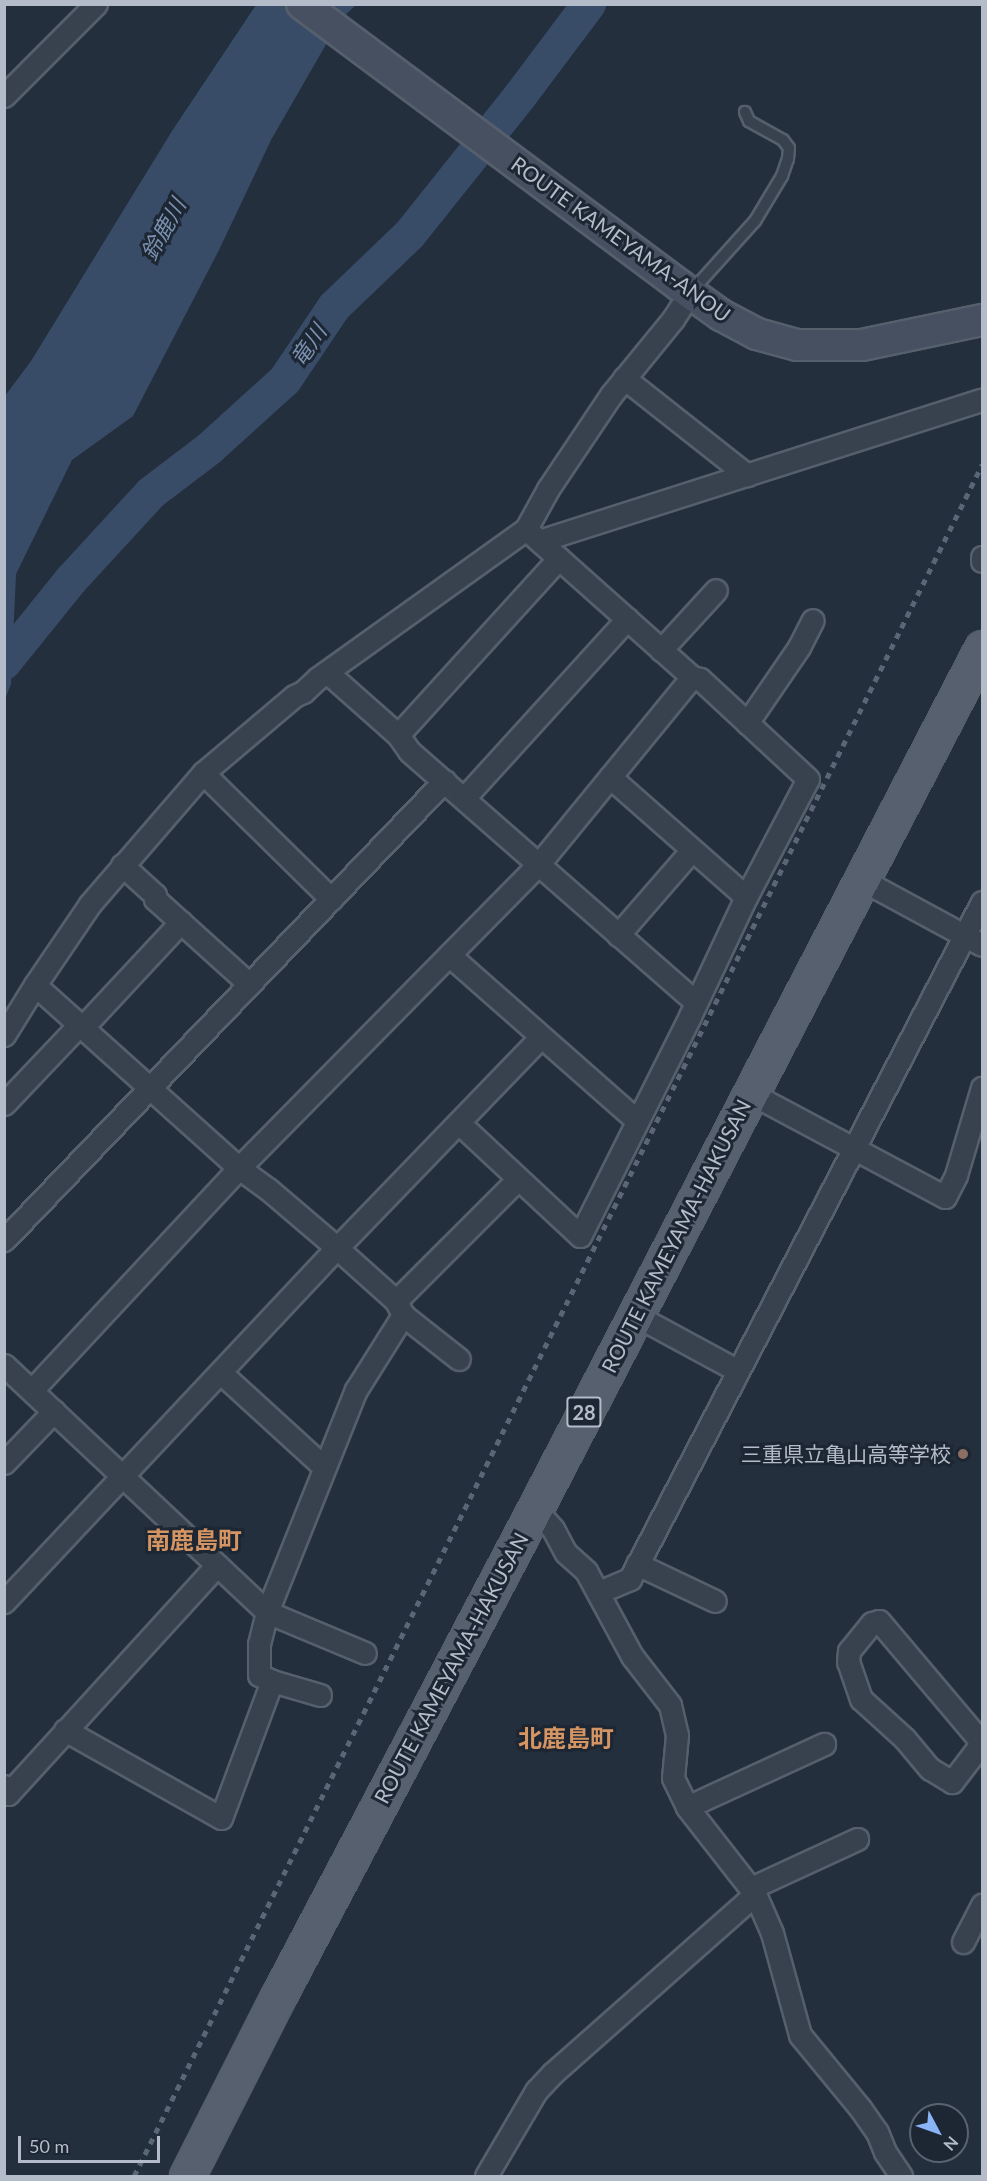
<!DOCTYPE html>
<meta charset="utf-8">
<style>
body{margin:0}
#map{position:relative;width:987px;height:2181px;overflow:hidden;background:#242f3e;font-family:Lato,"Noto Sans JP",sans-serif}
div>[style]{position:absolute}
.water>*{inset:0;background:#394c67}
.river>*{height:34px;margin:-17px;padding:0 17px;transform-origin:17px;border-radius:17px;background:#394c67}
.roads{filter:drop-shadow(2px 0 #565f6c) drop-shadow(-2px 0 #565f6c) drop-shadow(0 2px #565f6c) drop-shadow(0 -2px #565f6c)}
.service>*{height:10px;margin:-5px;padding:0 5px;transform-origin:5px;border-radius:5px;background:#38414e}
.minor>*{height:21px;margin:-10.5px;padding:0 10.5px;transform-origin:10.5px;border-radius:10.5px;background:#38414e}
.secondary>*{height:30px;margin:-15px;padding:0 15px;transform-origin:15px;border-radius:15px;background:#465061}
.primary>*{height:33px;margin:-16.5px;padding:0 16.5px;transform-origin:16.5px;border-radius:16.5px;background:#56606e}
.rail>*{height:4.5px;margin-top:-2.25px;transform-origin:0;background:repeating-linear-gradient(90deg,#5a6575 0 6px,transparent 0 12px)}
.dots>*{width:16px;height:16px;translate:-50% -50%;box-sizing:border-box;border:3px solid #1d2633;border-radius:50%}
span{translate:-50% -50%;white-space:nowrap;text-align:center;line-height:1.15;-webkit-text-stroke:6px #1d2633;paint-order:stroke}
.shield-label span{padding:2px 4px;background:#1d2633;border:2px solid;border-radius:4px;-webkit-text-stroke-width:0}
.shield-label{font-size:20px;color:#b4bcc9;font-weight:700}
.street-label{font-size:21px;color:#b4bcc9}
.poi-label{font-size:21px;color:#b4bcc9}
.right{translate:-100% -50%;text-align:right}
.water-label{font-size:22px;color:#7c92b1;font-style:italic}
.quarter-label{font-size:24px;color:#d59563;font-weight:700}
.frame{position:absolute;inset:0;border:6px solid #b4bcc9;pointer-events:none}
.north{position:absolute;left:909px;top:2103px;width:60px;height:60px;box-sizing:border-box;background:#1d2633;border:2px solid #59626f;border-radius:50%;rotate:131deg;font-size:16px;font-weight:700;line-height:24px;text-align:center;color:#b4bcc9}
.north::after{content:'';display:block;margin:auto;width:21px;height:27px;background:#8ab4f8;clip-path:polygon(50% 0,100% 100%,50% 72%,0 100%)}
.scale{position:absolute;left:18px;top:2136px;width:142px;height:27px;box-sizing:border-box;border:3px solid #b4bcc9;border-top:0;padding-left:8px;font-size:18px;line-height:21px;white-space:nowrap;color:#b4bcc9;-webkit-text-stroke:4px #1d2633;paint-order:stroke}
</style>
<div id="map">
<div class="water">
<div style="clip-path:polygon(256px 5px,356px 5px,340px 20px,271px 140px,219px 250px,133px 416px,72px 460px,16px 574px,11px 684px,5px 699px,5px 396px,31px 361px,172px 131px)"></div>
</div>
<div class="river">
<div style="left:4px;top:663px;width:107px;rotate:-51.1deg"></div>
<div style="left:71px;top:580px;width:118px;rotate:-47.4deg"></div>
<div style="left:151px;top:493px;width:74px;rotate:-37.3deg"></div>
<div style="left:210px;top:448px;width:101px;rotate:-42.2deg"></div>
<div style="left:285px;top:380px;width:88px;rotate:-56.1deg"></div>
<div style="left:334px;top:307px;width:105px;rotate:-43.8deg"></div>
<div style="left:410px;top:234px;width:176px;rotate:-51.4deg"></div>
<div style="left:520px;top:96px;width:115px;rotate:-53.1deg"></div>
</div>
<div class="roads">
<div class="service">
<div style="left:691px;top:292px;width:96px;rotate:-48deg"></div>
<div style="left:755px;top:221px;width:52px;rotate:-59deg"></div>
<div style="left:782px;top:176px;width:18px;rotate:-71deg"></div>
<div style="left:788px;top:159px;width:11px;rotate:-85deg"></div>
<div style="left:789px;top:148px;width:10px;rotate:-127deg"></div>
<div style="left:783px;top:140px;width:39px;rotate:-151deg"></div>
<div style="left:749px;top:121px;width:10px;rotate:-114deg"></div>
</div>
<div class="minor">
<div style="left:4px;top:96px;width:130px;rotate:-45deg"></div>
<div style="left:624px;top:378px;width:157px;rotate:38.3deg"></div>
<div style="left:539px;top:541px;width:465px;rotate:-17.7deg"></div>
<div style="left:982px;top:557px;width:4px;rotate:90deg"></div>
<div style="left:661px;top:650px;width:81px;rotate:-47.5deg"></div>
<div style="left:328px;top:673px;width:94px;rotate:41.5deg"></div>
<div style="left:398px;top:735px;width:19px;rotate:55deg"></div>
<div style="left:409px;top:751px;width:380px;rotate:41.2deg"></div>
<div style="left:747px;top:723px;width:92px;rotate:-55.6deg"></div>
<div style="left:799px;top:647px;width:30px;rotate:-63deg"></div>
<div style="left:398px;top:735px;width:239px;rotate:-47.7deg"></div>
<div style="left:203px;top:773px;width:180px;rotate:44.5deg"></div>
<div style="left:610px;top:777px;width:181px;rotate:41.4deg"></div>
<div style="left:465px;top:797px;width:241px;rotate:-47.7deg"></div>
<div style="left:122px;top:865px;width:45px;rotate:42.3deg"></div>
<div style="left:155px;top:895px;width:4px;rotate:90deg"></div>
<div style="left:155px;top:899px;width:125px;rotate:42.1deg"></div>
<div style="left:862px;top:880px;width:136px;rotate:28.4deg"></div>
<div style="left:618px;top:935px;width:113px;rotate:-49deg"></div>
<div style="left:449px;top:955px;width:251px;rotate:41.4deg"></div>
<div style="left:35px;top:985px;width:274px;rotate:41.9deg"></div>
<div style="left:239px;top:1168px;width:36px;rotate:36deg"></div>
<div style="left:268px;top:1189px;width:91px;rotate:40.5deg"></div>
<div style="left:337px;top:1248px;width:79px;rotate:41.9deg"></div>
<div style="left:396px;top:1301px;width:16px;rotate:63deg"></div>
<div style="left:403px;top:1315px;width:71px;rotate:38.2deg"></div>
<div style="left:82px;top:1028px;width:145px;rotate:-47deg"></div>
<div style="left:4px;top:1035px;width:59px;rotate:-58.2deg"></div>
<div style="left:35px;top:985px;width:98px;rotate:-55.8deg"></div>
<div style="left:90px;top:904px;width:173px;rotate:-49.2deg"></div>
<div style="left:203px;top:773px;width:119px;rotate:-40.2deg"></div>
<div style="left:294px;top:696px;width:10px;rotate:-24deg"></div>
<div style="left:303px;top:692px;width:21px;rotate:-43deg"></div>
<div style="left:318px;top:678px;width:256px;rotate:-35.6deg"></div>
<div style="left:526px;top:529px;width:46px;rotate:-61.2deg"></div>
<div style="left:548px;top:489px;width:113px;rotate:-56.2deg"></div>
<div style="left:611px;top:395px;width:98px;rotate:-50.8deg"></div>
<div style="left:673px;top:319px;width:31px;rotate:-57deg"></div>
<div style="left:750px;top:1093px;width:221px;rotate:28.1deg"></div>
<div style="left:945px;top:1197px;width:25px;rotate:-63deg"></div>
<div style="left:956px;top:1175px;width:91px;rotate:-73.4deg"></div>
<div style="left:4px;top:1104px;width:109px;rotate:-46.5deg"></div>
<div style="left:460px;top:1124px;width:164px;rotate:43deg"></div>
<div style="left:580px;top:1236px;width:246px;rotate:-63.4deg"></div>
<div style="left:690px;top:1016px;width:132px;rotate:-64.8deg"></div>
<div style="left:746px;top:897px;width:133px;rotate:-62.3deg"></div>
<div style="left:808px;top:779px;width:147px;rotate:-137.2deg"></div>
<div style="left:700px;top:679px;width:8px;rotate:-166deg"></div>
<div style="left:692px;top:677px;width:222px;rotate:-138.3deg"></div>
<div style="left:4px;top:1240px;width:636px;rotate:-46.21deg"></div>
<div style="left:396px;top:1301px;width:171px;rotate:-45deg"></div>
<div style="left:635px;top:1315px;width:117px;rotate:28.5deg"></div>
<div style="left:4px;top:1365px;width:361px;rotate:43.2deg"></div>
<div style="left:267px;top:1612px;width:106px;rotate:22.7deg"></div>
<div style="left:221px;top:1373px;width:139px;rotate:42.4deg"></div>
<div style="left:32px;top:1390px;width:304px;rotate:-47deg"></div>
<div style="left:239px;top:1168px;width:426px;rotate:-45.4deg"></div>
<div style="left:538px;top:865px;width:243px;rotate:-50.7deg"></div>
<div style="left:4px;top:1463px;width:72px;rotate:-46.1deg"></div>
<div style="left:535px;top:1509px;width:27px;rotate:48deg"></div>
<div style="left:553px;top:1529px;width:27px;rotate:62deg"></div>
<div style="left:566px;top:1553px;width:27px;rotate:42deg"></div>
<div style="left:586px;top:1571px;width:97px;rotate:61.6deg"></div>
<div style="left:632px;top:1656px;width:62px;rotate:52.2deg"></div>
<div style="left:670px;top:1705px;width:31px;rotate:77deg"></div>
<div style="left:677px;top:1735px;width:43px;rotate:95.3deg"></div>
<div style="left:673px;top:1778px;width:32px;rotate:64deg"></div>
<div style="left:687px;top:1807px;width:110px;rotate:52deg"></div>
<div style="left:755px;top:1894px;width:43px;rotate:66.4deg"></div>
<div style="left:772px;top:1933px;width:106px;rotate:74.6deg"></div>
<div style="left:800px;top:2035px;width:94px;rotate:50.6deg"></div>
<div style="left:860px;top:2108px;width:29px;rotate:55deg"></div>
<div style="left:877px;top:2132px;width:22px;rotate:68deg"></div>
<div style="left:885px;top:2152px;width:29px;rotate:56deg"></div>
<div style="left:637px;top:1564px;width:86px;rotate:25.4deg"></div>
<div style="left:599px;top:1592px;width:34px;rotate:-23deg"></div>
<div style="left:630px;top:1579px;width:763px;rotate:-62.53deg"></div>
<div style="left:4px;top:1602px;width:486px;rotate:-46.8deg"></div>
<div style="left:337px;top:1248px;width:293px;rotate:-46deg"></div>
<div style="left:272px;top:1681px;width:50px;rotate:16.3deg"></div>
<div style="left:65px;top:1730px;width:179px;rotate:29.4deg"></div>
<div style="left:221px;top:1818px;width:146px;rotate:-69.6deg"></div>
<div style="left:272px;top:1681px;width:14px;rotate:-155deg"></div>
<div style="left:259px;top:1675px;width:31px;rotate:-90deg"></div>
<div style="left:259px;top:1644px;width:33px;rotate:-76deg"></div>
<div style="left:267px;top:1612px;width:239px;rotate:-68.2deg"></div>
<div style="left:356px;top:1390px;width:89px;rotate:-57.9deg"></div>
<div style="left:979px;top:1741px;width:7px;rotate:98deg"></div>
<div style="left:978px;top:1748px;width:43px;rotate:127.4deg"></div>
<div style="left:952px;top:1782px;width:26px;rotate:-149deg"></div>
<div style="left:930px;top:1769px;width:40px;rotate:-130deg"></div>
<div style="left:904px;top:1738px;width:58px;rotate:-137.8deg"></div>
<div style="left:861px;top:1699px;width:39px;rotate:-109deg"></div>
<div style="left:848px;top:1662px;width:11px;rotate:-85deg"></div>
<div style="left:849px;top:1651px;width:36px;rotate:-51deg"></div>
<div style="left:872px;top:1623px;width:7px;rotate:-16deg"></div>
<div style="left:879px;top:1621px;width:160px;rotate:49.8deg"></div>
<div style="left:4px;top:1786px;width:9px;rotate:63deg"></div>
<div style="left:8px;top:1794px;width:310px;rotate:-47.6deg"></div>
<div style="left:687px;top:1807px;width:151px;rotate:-24.7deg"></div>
<div style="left:751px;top:1888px;width:117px;rotate:-24.8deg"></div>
<div style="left:963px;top:1942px;width:42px;rotate:-62.8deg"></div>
<div style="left:486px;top:2176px;width:99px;rotate:-59.5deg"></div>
<div style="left:536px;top:2091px;width:25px;rotate:-47deg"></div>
<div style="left:553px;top:2073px;width:270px;rotate:-41.5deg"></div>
</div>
<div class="secondary">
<div style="left:302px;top:4px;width:470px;rotate:36.7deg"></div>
<div style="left:679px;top:285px;width:52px;rotate:35.5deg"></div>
<div style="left:721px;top:315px;width:41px;rotate:27.8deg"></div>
<div style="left:757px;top:334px;width:41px;rotate:15.4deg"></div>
<div style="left:797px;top:345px;width:65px"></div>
<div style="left:862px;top:345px;width:123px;rotate:-11.8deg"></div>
</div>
<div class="primary">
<div style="left:187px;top:2176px;width:203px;rotate:-63.1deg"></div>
<div style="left:279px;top:1995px;width:549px;rotate:-62.22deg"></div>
<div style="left:535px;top:1509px;width:970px;rotate:-62.56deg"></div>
</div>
</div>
<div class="rail">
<div style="left:134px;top:2176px;width:1910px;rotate:-63.64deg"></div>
</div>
<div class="dots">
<div style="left:963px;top:1454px;background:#8d6e63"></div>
</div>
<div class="shield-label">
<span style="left:584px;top:1412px">28</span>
</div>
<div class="street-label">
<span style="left:621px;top:239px;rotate:36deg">ROUTE KAMEYAMA-ANOU</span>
<span style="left:676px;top:1236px;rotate:-63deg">ROUTE KAMEYAMA-HAKUSAN</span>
<span style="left:451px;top:1668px;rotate:-62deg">ROUTE KAMEYAMA-HAKUSAN</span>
</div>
<div class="poi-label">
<span class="right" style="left:951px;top:1454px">三重県立亀山高等学校</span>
</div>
<div class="water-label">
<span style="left:163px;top:229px;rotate:-61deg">鈴鹿川</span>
<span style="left:308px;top:345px;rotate:-56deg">竜川</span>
</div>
<div class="quarter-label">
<span style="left:194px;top:1540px">南鹿島町</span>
<span style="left:566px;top:1738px">北鹿島町</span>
</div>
<div class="frame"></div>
<div class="north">N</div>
<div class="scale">50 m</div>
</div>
